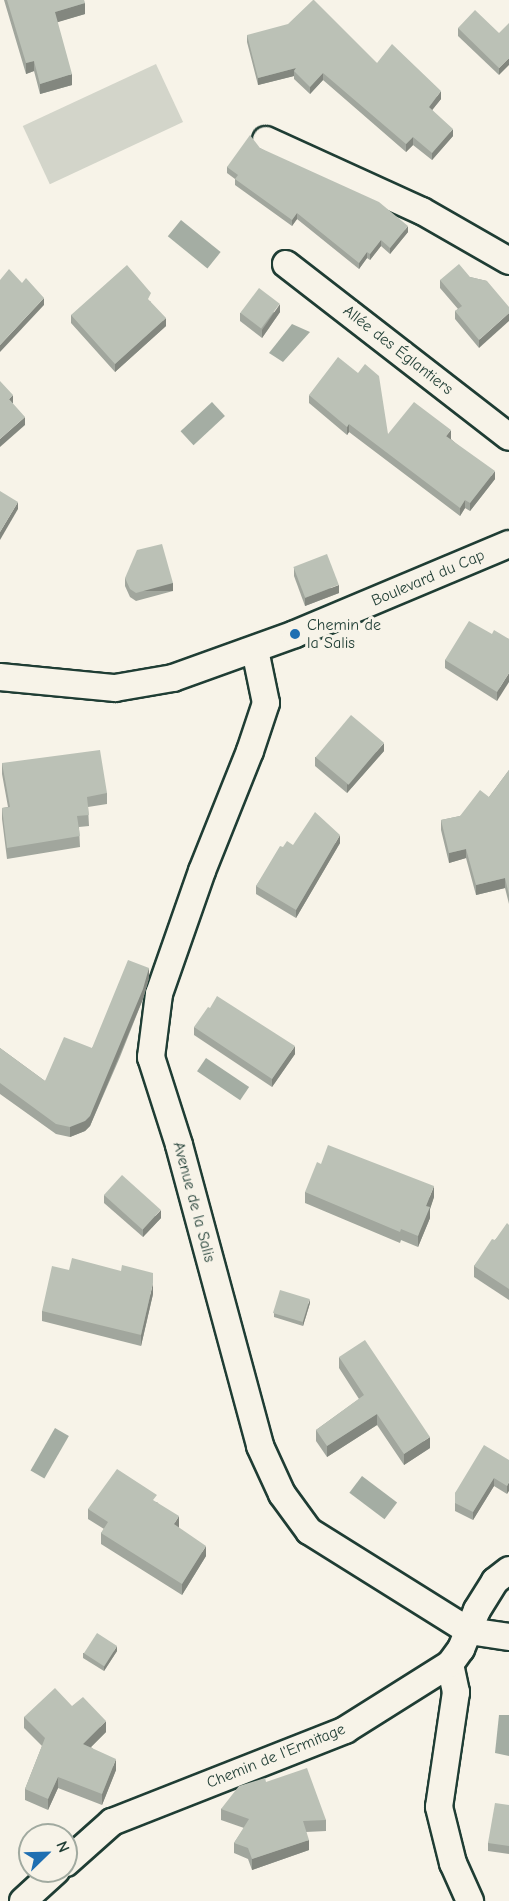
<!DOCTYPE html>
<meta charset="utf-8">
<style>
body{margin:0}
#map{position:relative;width:509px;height:1901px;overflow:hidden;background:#f7f3e8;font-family:"Comic Neue",sans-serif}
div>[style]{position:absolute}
.green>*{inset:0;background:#d3d5ca;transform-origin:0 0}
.water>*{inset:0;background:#a4ada3;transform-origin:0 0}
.roads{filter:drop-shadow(2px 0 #1f3d34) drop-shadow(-2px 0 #1f3d34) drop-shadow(0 2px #1f3d34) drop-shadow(0 -2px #1f3d34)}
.minor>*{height:26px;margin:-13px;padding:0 13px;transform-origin:13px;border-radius:13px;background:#f7f3e8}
.wall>*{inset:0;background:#a1a69d}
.shaded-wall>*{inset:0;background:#83877f;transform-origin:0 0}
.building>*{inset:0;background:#bbc1b6;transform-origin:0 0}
.dots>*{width:16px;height:16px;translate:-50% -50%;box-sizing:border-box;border:3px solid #f7f3e8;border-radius:50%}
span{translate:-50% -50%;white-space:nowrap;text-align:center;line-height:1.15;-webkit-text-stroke:6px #f7f3e8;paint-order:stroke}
.street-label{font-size:16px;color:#1f3d34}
.poi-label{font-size:16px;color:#1f3d34}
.left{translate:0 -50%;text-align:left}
.north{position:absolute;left:18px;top:1823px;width:60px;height:60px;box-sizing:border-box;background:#f7f3e8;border:2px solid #a1aaa0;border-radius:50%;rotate:67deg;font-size:16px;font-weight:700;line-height:24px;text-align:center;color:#1f3d34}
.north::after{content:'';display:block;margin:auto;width:21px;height:27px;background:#1f6fb2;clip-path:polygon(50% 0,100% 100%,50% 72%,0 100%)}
</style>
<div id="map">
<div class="green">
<div style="left:156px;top:64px;width:64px;height:147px;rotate:65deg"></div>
</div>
<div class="water">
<div style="left:181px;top:220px;width:51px;height:21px;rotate:39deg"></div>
<div style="clip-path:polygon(292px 324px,310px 332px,283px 362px,269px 353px)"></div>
<div style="left:212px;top:402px;width:19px;height:43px;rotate:47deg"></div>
<div style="left:206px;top:1058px;width:52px;height:16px;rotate:34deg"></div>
<div style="left:55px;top:1428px;width:16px;height:49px;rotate:30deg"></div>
<div style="left:362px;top:1476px;width:44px;height:21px;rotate:37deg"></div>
<div style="clip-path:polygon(499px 1715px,509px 1715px,509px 1756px,495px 1753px)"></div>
</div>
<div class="roads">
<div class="minor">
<div style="left:266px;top:140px;width:171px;rotate:24.5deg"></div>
<div style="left:422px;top:211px;width:100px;rotate:29.9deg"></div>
<div style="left:286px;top:264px;width:282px;rotate:37.8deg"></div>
<div style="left:255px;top:650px;width:54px;rotate:78.3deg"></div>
<div style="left:266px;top:703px;width:51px;rotate:108.4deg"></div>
<div style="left:250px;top:751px;width:129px;rotate:111.8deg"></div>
<div style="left:202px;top:871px;width:130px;rotate:109.3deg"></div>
<div style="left:159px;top:994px;width:64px;rotate:97.2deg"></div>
<div style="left:151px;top:1057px;width:92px;rotate:72.3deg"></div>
<div style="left:179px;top:1145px;width:312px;rotate:74.9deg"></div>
<div style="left:260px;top:1446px;width:53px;rotate:65.4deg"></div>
<div style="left:282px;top:1494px;width:46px;rotate:53.9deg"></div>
<div style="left:309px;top:1531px;width:189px;rotate:32deg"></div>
<div style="left:469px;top:1631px;width:40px;rotate:8.5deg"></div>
<div style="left:0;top:677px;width:116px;rotate:5.5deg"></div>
<div style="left:115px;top:688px;width:59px;rotate:-9.8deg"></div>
<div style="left:173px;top:678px;width:130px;rotate:-19.8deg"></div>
<div style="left:295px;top:634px;width:232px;rotate:-22.8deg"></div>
<div style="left:450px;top:1664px;width:29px;rotate:78deg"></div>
<div style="left:456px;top:1692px;width:116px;rotate:98.4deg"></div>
<div style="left:439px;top:1807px;width:58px;rotate:76deg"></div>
<div style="left:453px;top:1863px;width:42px;rotate:65.9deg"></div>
<div style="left:66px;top:1863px;width:62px;rotate:-41.7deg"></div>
<div style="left:112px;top:1822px;width:251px;rotate:-21.5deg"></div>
<div style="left:345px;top:1730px;width:124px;rotate:-32.2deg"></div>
<div style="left:450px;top:1664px;width:19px;rotate:-54deg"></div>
<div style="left:461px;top:1649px;width:42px;rotate:-67.7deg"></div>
<div style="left:477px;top:1610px;width:34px;rotate:-58deg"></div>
<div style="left:495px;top:1581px;width:18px;rotate:-38deg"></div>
<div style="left:23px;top:1901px;width:45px;rotate:-42.3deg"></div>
</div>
</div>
<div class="wall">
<div style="clip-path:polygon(4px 0,84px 0,85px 14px,57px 22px,72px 85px,40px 94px,34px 71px,26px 74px)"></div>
<div style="clip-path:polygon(458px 28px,499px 33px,499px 75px,458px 36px)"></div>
<div style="clip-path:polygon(247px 35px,377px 63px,441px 99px,432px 110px,453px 136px,432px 160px,413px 145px,406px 152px,323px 80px,310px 94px,294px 79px,294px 76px,258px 85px,247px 42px)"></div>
<div style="clip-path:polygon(260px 148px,408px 232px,390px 254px,381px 246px,370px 260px,367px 258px,359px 269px,297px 219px,292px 226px,235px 185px,235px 179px,227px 173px,227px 167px)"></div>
<div style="clip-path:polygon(470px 277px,487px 281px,479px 348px,455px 319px,455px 311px,458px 309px,440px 288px,440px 280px)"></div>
<div style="clip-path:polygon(151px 301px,150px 302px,166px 326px,115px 372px,71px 323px,71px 315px)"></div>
<div style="clip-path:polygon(280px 312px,262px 338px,240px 321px,240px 313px)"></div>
<div style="clip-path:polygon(309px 395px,388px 434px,451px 439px,495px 479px,470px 511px,465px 508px,460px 516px,349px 432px,347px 435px,309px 403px)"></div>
<div style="clip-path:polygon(294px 568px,339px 593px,305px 606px,294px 576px)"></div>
<div style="clip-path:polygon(125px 578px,173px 591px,136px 601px,130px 597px,125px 586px)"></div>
<div style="clip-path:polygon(492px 634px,509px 639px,497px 701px,445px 668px,445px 660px)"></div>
<div style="clip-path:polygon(384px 751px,347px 793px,315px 766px,315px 757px)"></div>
<div style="clip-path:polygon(2px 763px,107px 793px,107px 804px,88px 807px,89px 826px,79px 827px,80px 847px,7px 859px,2px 819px,2px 808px,8px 807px,2px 774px)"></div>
<div style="clip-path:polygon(509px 770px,509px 904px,505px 888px,476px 895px,466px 858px,449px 863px,441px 830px,441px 820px,460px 816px,489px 797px)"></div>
<div style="clip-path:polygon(340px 843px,296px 918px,256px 894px,256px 886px,283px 847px)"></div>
<div style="clip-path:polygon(149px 978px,143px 999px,120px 1057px,90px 1126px,85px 1131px,70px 1137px,56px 1134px,0 1094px,0 1048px,45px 1081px,92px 1048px)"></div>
<div style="clip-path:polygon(194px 1027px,295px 1054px,272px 1087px,194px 1035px)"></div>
<div style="clip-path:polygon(305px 1192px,434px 1197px,430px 1209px,430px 1218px,418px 1247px,401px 1240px,400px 1243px,305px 1203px)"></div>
<div style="clip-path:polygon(104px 1195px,161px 1218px,143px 1237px,104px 1203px)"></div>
<div style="clip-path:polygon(509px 1225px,509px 1300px,474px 1277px,474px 1266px,495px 1240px)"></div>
<div style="clip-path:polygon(153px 1294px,141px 1346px,42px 1321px,42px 1311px)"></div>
<div style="clip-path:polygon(310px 1303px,303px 1326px,274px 1317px,274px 1313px)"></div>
<div style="clip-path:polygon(339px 1357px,430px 1448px,404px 1465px,377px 1425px,327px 1457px,316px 1441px,316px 1430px,359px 1399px,339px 1368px)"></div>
<div style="clip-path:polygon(509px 1460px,507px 1494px,494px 1486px,473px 1520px,455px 1511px,455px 1493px)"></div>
<div style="clip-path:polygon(157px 1502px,179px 1528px,206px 1556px,182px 1595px,101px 1544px,101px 1533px,104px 1529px,88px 1519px,88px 1509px)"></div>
<div style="clip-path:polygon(117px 1651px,104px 1671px,83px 1658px,83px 1653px)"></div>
<div style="clip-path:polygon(72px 1706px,106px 1732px,91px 1747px,116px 1770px,102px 1805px,58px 1788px,48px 1810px,25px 1800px,25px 1789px,42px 1746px,24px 1728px,24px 1717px)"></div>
<div style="clip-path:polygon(266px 1782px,326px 1820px,326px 1831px,306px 1832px,309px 1850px,252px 1870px,248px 1859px,234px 1853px,234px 1843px,244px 1828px,221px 1820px,221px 1809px)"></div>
<div style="clip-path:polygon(509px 1805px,509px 1854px,488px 1851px,488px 1843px)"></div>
</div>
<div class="shaded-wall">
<div style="clip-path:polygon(85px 3px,85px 14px,55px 23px,55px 12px)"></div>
<div style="clip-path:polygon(509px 58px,509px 65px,499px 75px,499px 68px)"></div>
<div style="clip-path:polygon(34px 61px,34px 71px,26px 74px,26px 63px)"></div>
<div style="clip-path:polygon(296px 68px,294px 71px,294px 76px,258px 85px,258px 78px)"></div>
<div style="clip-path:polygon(323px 73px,323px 80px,310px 94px,310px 87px)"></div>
<div style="clip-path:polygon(72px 74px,72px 85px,40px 94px,40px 84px)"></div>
<div style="clip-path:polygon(441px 91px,441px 99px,429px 114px,429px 107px)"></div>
<div style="clip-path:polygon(453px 129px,453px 136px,432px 160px,432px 153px)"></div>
<div style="clip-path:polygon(413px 137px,413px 145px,406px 152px,406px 144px)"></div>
<div style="clip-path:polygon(297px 213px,297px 219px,292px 226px,292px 220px)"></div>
<div style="clip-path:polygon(408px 226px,408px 232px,390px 254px,390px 248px)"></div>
<div style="clip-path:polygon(381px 240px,381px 246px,370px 260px,370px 254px)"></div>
<div style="clip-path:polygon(367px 252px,367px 258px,359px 269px,359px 263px)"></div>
<div style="clip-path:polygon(44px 298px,44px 305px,0 352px,0 345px)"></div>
<div style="clip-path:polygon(280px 304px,280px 312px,262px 338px,262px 330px)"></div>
<div style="clip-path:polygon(509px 313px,509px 321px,479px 348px,479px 340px)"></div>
<div style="clip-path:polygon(166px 318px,166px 326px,115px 372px,115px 364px)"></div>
<div style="clip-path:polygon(13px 395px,13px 403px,9px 406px,9px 399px)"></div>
<div style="clip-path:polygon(25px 417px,25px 425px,0 447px,0 439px)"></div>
<div style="clip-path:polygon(349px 424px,349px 432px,347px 435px,347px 427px)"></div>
<div style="clip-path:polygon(451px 430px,451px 439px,446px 444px,446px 436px)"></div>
<div style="clip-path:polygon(495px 471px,495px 479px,470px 511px,470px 503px)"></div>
<div style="clip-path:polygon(465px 500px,465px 508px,460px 516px,460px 508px)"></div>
<div style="clip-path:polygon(18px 502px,18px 509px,0 540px,0 532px)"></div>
<div style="left:173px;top:583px;width:8px;height:38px;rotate:90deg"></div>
<div style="clip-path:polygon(339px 585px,339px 593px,305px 606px,305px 598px)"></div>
<div style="clip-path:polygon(509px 673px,509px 682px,497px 701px,497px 692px)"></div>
<div style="clip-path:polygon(384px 743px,384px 751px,347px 793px,347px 785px)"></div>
<div style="clip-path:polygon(340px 835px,340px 843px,296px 918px,296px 910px)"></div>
<div style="clip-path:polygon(466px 849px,466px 858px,449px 863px,449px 853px)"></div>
<div style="clip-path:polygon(505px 878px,505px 888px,476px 895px,476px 885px)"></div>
<div style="clip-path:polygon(149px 968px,149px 978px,143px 999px,90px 1126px,85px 1131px,70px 1137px,70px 1127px)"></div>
<div style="clip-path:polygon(295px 1046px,295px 1054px,272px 1087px,272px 1079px)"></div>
<div style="clip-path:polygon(434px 1186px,434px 1197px,430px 1209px,430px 1218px,418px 1247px,418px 1236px,426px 1206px)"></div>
<div style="clip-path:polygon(161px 1210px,161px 1218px,143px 1237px,143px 1229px)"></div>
<div style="clip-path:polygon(153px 1283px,153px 1294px,141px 1346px,141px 1335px)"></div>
<div style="clip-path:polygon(310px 1299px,310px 1303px,303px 1326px,303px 1322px)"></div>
<div style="clip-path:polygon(377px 1414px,377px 1425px,327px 1457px,327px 1446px)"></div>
<div style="clip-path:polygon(430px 1437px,430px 1448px,404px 1465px,404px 1454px)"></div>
<div style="clip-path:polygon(494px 1478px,494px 1486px,473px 1520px,473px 1512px)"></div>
<div style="clip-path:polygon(509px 1482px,509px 1491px,507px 1494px,507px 1486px)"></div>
<div style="clip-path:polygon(179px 1516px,179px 1527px,174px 1535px,174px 1524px)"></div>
<div style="clip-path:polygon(206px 1546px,206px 1556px,182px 1595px,182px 1584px)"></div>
<div style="clip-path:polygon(117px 1646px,117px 1651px,104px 1671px,104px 1667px)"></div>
<div style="clip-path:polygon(106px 1721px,106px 1732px,83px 1755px,83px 1744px)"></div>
<div style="clip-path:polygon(116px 1759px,116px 1770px,102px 1805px,102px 1794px)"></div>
<div style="clip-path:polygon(58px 1777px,58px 1788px,48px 1810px,48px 1799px)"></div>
<div style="clip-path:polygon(309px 1840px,309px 1850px,252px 1870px,252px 1859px)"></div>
</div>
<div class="building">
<div style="clip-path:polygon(7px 0,84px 0,85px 3px,55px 12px,72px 74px,40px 84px,34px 61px,26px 63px)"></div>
<div style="clip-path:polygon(313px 0,314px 0,377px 63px,392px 44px,441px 91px,429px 107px,453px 129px,432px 153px,413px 137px,406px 144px,323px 73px,310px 87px,294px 71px,296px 68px,258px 78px,247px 35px,288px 24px)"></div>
<div style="clip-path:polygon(475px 10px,499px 33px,509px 23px,509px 58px,499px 68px,458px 28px)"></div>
<div style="clip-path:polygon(250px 135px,260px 148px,379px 202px,408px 226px,390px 248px,381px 240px,370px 254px,367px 252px,359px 263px,297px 213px,292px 220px,235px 179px,238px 175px,227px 167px)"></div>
<div style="clip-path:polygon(459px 264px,470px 277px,487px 281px,509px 307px,509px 313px,479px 340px,455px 311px,462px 306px,440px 280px)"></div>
<div style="clip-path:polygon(127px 265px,151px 293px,148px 299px,166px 318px,115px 364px,71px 315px)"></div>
<div style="clip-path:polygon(9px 269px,22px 283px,26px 278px,44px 298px,0 345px,0 280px)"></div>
<div style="left:259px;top:288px;width:26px;height:31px;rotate:37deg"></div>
<div style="clip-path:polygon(338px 357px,358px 373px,365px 364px,379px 376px,388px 434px,414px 402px,451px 430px,446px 436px,495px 471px,470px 503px,465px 500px,460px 508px,349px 424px,347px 427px,309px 395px)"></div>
<div style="clip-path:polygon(0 381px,13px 395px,9px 399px,25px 417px,0 439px)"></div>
<div style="clip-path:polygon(0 491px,18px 502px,0 532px)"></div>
<div style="clip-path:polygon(162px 544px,173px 583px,136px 593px,130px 589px,125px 578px,137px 550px)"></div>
<div style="left:327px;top:554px;width:33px;height:36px;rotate:69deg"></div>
<div style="clip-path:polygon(469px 621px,492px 634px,494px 630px,509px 639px,509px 673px,497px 692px,445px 660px)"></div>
<div style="left:351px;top:715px;width:43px;height:55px;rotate:40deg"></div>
<div style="clip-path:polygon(100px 750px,107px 793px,87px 797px,89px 815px,77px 816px,80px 836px,7px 848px,2px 808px,10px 807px,2px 763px)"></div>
<div style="clip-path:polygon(509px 770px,509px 895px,505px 878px,476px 885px,466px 849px,449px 853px,441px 820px,460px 816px,480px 790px,489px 797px)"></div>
<div style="clip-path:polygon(315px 812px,340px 835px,296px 910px,256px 886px,280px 846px,283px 847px,287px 841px,293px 845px)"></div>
<div style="clip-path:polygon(128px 960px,149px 968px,143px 989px,90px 1116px,85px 1121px,70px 1127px,56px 1124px,0 1083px,0 1048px,45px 1081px,64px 1037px,92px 1048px)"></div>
<div style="clip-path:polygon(217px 996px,295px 1046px,272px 1079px,194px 1027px,208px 1007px,210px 1008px)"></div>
<div style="clip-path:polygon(328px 1145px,434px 1186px,426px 1206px,430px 1207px,418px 1236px,401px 1229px,400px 1232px,305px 1192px,317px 1162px,321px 1164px)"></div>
<div style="left:122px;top:1175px;width:52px;height:27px;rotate:42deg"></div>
<div style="clip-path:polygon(507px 1223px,509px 1225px,509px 1289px,474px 1266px,492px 1239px,495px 1240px)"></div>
<div style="clip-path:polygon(72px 1258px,121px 1271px,122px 1265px,153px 1273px,153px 1283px,141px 1335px,42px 1311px,52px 1266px,69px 1270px)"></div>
<div style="left:280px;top:1290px;width:31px;height:24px;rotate:17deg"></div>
<div style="clip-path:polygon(365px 1340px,430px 1437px,404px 1454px,377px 1414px,327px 1446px,316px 1430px,364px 1395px,339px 1357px)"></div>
<div style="clip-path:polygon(484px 1445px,509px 1460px,509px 1482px,507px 1486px,494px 1478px,473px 1512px,455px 1503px,455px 1493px)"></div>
<div style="clip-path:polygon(117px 1469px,157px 1495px,153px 1500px,179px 1516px,174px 1524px,206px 1546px,182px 1584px,101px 1533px,108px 1522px,88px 1509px)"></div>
<div style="left:97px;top:1633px;width:24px;height:24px;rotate:33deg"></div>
<div style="clip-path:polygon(55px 1688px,72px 1706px,83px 1697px,106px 1721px,83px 1744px,116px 1759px,102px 1794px,58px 1777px,48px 1799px,25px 1789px,45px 1738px,24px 1717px)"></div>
<div style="clip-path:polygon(307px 1768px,326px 1820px,303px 1821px,309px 1840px,252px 1859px,248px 1848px,234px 1843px,249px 1819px,221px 1809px,239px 1786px,265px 1778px,266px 1782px)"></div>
<div style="clip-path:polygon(495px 1803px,509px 1805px,509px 1846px,488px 1843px)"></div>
</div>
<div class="dots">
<div style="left:295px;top:634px;background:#1f6fb2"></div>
</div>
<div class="street-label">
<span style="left:398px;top:350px;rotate:38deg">Allée des Églantiers</span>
<span style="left:428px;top:578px;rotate:-23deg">Boulevard du Cap</span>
<span style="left:194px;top:1202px;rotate:75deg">Avenue de la Salis</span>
<span style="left:276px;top:1756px;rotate:-22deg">Chemin de l'Ermitage</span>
</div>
<div class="poi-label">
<span class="left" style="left:307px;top:634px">Chemin de<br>la Salis</span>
</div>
<div class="north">N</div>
</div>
